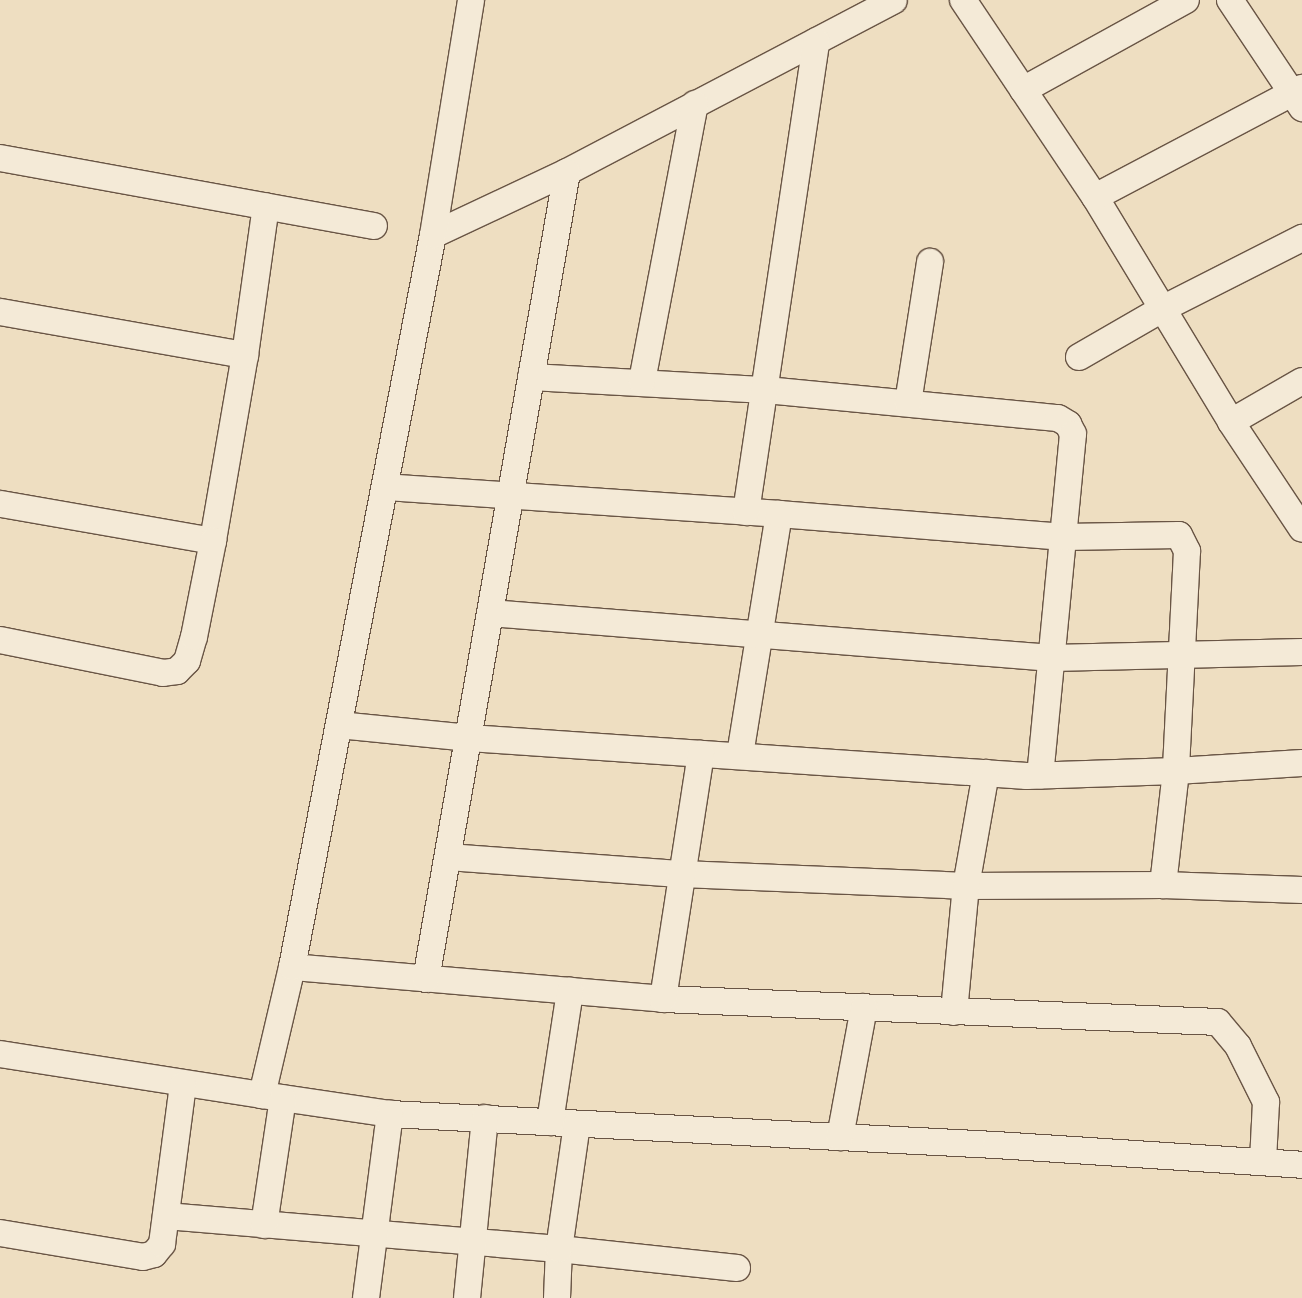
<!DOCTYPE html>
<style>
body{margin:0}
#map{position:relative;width:1302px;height:1298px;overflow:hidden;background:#eedec1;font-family:"Libre Bodoni",serif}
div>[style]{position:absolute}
.roads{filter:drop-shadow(1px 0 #695545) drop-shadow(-1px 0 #695545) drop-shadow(0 1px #695545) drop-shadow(0 -1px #695545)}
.minor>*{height:26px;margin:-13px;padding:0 13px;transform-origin:13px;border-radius:13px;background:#f4ead7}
span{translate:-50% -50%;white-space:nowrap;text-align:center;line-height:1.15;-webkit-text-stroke:4px #f4ead7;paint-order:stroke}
</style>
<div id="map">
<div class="roads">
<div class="minor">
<div style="left:963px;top:0;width:237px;rotate:56.2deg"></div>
<div style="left:1095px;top:197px;width:263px;rotate:58.8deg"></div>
<div style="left:1231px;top:422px;width:128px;rotate:56.4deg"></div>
<div style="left:1230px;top:0;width:130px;rotate:56.3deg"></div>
<div style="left:1023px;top:90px;width:186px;rotate:-28.9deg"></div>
<div style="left:0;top:158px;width:380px;rotate:10.3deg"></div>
<div style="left:1095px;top:197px;width:234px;rotate:-27.8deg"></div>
<div style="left:433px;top:235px;width:148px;rotate:-25.2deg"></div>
<div style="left:567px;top:172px;width:369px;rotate:-27.7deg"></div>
<div style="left:0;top:312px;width:249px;rotate:10deg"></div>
<div style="left:245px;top:355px;width:189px;rotate:99.8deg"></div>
<div style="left:213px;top:541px;width:216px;rotate:-170.1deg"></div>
<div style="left:245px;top:355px;width:150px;rotate:-82deg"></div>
<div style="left:1079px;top:357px;width:98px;rotate:-30deg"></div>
<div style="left:1164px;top:308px;width:155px;rotate:-26.9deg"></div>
<div style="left:531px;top:377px;width:235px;rotate:3.2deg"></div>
<div style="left:766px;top:390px;width:293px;rotate:5.5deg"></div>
<div style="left:1058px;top:418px;width:12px;rotate:31deg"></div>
<div style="left:1068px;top:424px;width:11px;rotate:63deg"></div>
<div style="left:1073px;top:434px;width:343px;rotate:95.5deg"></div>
<div style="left:642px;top:381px;width:282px;rotate:-79.2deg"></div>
<div style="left:908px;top:403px;width:143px;rotate:-81.1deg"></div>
<div style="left:1231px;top:422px;width:82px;rotate:-30deg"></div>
<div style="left:385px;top:487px;width:395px;rotate:3.9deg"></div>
<div style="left:779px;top:514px;width:245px;rotate:99.2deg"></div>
<div style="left:746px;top:512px;width:476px;rotate:-81.5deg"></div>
<div style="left:779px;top:514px;width:286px;rotate:4.6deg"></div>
<div style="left:1064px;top:537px;width:115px;rotate:-1deg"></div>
<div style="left:1179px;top:535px;width:18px;rotate:63deg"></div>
<div style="left:1187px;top:551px;width:220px;rotate:92.9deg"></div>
<div style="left:1176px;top:771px;width:115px;rotate:96.5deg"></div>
<div style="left:490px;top:613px;width:564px;rotate:4.58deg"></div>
<div style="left:1052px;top:658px;width:250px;rotate:-1.4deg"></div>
<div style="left:0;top:640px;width:166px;rotate:11.4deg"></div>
<div style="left:163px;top:673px;width:14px;rotate:-8deg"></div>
<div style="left:177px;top:671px;width:14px;rotate:-45deg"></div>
<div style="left:187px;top:661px;width:25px;rotate:-74deg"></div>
<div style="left:194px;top:637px;width:98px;rotate:-78.8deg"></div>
<div style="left:339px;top:725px;width:131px;rotate:5.7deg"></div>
<div style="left:469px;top:738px;width:559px;rotate:3.9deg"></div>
<div style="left:1027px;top:776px;width:149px;rotate:-1.9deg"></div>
<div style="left:1176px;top:771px;width:126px;rotate:-3.6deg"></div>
<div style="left:448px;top:857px;width:235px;rotate:4.2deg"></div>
<div style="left:682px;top:874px;width:284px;rotate:2.4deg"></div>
<div style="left:966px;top:886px;width:197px;rotate:-0.3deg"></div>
<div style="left:1163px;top:885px;width:139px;rotate:2.1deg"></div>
<div style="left:292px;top:967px;width:372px;rotate:4.9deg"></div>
<div style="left:663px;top:999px;width:555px;rotate:2.37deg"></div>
<div style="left:1218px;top:1022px;width:31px;rotate:50deg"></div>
<div style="left:1238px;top:1046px;width:63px;rotate:63.4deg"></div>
<div style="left:1266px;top:1102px;width:60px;rotate:92.9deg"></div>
<div style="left:426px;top:979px;width:819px;rotate:-80.09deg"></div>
<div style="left:663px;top:999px;width:248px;rotate:-81.2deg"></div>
<div style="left:954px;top:1012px;width:127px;rotate:-84.6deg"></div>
<div style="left:966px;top:886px;width:115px;rotate:-80deg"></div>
<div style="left:0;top:1054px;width:265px;rotate:8.9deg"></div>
<div style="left:262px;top:1095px;width:131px;rotate:-76.8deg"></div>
<div style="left:292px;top:967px;width:745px;rotate:-79.1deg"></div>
<div style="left:433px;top:235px;width:238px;rotate:-80.8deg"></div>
<div style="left:262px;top:1095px;width:129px;rotate:8.4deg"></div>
<div style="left:390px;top:1114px;width:607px;rotate:2.93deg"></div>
<div style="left:996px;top:1145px;width:307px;rotate:3.7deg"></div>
<div style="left:550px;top:1122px;width:133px;rotate:-81.3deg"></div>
<div style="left:840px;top:1137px;width:132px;rotate:-79.5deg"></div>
<div style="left:166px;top:1216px;width:394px;rotate:4.8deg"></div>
<div style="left:559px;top:1249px;width:179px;rotate:6.1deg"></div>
<div style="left:264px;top:1225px;width:128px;rotate:-81.5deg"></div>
<div style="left:0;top:1233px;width:145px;rotate:9.5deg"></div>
<div style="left:143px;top:1257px;width:11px;rotate:-15deg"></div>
<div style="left:154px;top:1254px;width:13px;rotate:-51deg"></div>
<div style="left:162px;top:1244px;width:160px;rotate:-82.5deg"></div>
<div style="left:366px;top:1298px;width:186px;rotate:-82.6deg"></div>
<div style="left:467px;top:1298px;width:181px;rotate:-84.3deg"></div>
<div style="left:557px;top:1298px;width:49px;rotate:-87.7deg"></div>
<div style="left:559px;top:1249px;width:126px;rotate:-81.8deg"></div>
</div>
</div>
</div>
